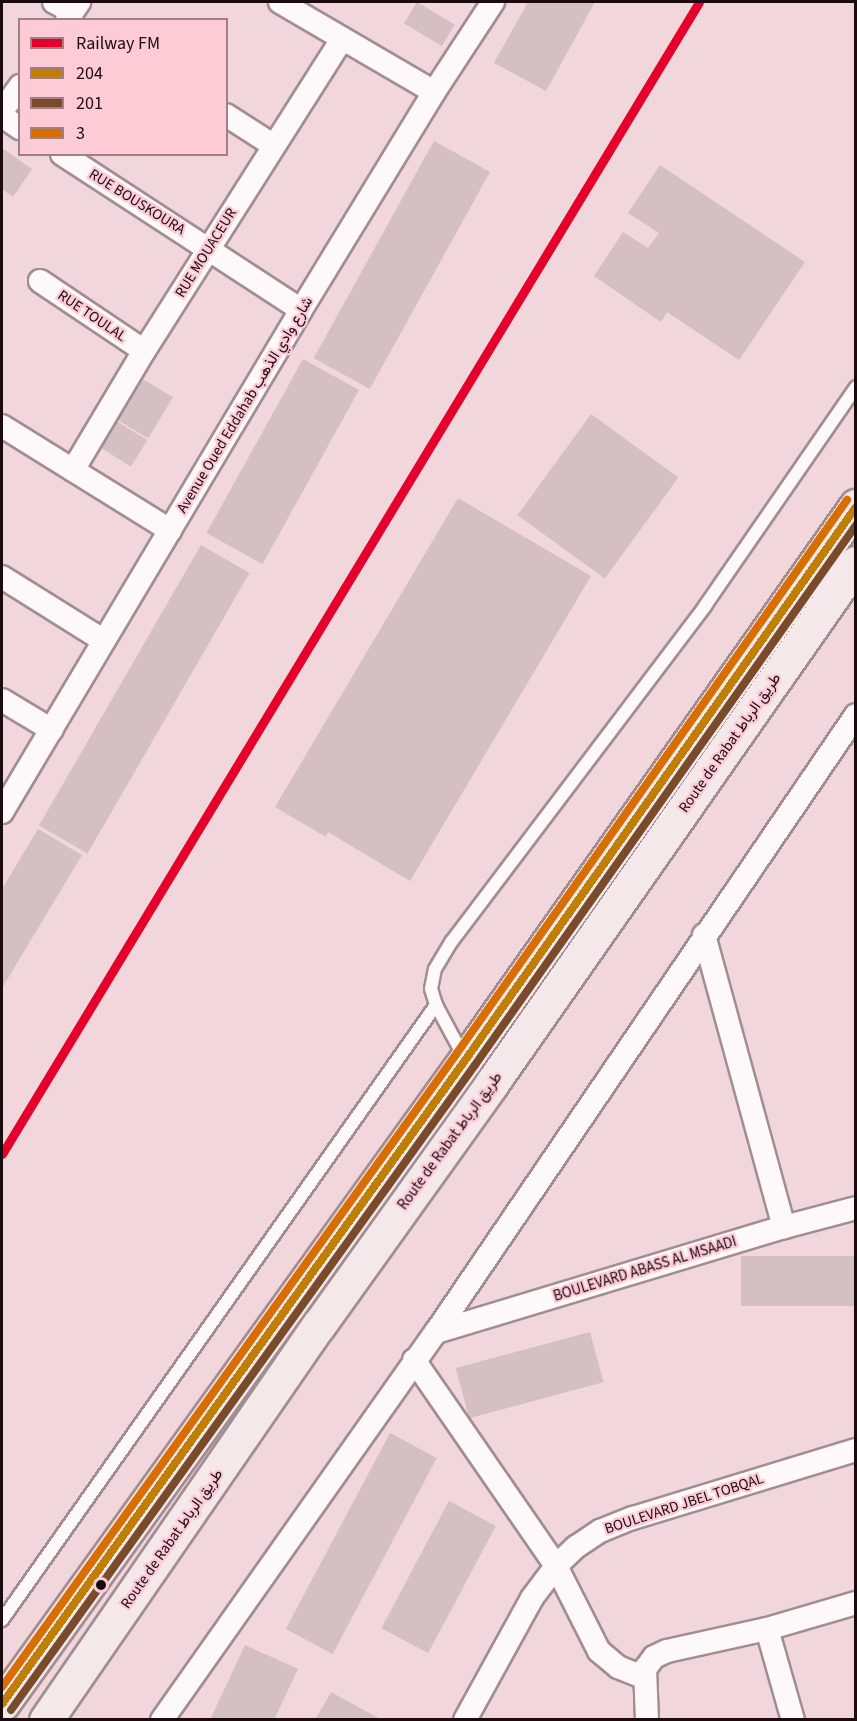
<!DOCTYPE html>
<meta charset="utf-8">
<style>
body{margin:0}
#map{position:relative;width:857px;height:1721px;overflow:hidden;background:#f1d6dc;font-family:"Source Sans 3",Vazirmatn,sans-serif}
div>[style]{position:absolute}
.building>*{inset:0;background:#d4bfc3;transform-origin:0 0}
.roads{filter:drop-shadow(2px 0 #a18d92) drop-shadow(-2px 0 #a18d92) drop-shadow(0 2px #a18d92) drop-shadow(0 -2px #a18d92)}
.lane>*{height:12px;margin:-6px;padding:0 6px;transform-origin:6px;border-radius:6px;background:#fdf9fa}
.street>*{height:22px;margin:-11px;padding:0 11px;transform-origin:11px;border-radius:11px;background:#fdf9fa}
.primary>*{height:33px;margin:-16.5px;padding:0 16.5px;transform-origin:16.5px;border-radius:16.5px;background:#f4e8eb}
.bus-1>*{height:8px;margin:-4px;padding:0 4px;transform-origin:4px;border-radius:4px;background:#c07f04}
.bus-2>*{height:8px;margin:-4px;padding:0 4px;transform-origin:4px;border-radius:4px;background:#7a4b2a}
.bus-3>*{height:8px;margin:-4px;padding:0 4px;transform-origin:4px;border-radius:4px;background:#d86d00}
.rail-1>*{height:9px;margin:-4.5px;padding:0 4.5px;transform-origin:4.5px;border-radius:4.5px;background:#e4002b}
.dots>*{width:16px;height:16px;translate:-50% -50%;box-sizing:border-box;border:3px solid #fccbd6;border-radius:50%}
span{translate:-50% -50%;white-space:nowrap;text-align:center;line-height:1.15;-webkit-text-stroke:4.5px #fccbd6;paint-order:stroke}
.street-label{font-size:15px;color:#1b0b0f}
.frame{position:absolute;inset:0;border:3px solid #1b0b0f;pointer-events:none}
.legend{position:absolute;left:18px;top:18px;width:210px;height:138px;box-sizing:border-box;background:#fccbd6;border:2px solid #a27e86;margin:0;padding:8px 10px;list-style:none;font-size:18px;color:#1b0b0f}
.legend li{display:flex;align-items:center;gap:12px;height:30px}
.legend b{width:30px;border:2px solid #a27e86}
</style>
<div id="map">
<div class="building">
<div style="left:417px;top:2px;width:44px;height:25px;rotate:31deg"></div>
<div style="clip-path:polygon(528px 2px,595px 2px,546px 91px,494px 63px)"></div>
<div style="left:434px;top:141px;width:64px;height:248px;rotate:29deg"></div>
<div style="clip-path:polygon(2px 148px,32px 169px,13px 197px,2px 189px)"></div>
<div style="clip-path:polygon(660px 165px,805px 262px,739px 360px,667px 312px,661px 322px,594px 276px,623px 232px,648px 248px,659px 233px,628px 213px)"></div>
<div style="left:303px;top:359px;width:64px;height:199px;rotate:29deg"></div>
<div style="left:136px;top:375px;width:43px;height:48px;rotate:31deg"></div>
<div style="left:591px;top:414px;width:108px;height:125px;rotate:36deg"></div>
<div style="left:110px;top:417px;width:44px;height:31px;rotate:32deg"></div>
<div style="clip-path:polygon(458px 498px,591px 576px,410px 881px,328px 832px,326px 837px,275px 807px)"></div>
<div style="left:201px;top:545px;width:56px;height:324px;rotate:30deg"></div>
<div style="clip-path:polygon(38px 829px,82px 855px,2px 988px,2px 889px)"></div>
<div style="left:856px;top:1256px;width:50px;height:115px;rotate:90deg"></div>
<div style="left:590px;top:1332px;width:52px;height:139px;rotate:75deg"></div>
<div style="left:390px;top:1433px;width:53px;height:222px;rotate:28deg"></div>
<div style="left:449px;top:1501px;width:53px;height:144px;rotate:28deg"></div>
<div style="clip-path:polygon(245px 1645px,298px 1669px,274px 1720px,210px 1720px)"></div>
<div style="clip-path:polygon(331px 1692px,382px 1720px,315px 1720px)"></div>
</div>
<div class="roads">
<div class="lane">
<div style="left:464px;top:1057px;width:59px;rotate:-118.3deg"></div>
<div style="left:436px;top:1005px;width:17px;rotate:-107deg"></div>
<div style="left:431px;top:989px;width:20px;rotate:-79deg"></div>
<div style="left:435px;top:969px;width:33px;rotate:-59deg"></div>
<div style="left:452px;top:941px;width:420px;rotate:-52.9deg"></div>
<div style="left:705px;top:606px;width:266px;rotate:-55.4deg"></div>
<div style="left:2px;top:1620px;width:753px;rotate:-54.79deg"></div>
</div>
<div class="street">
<div style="left:54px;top:2px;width:21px;rotate:28deg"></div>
<div style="left:280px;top:2px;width:178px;rotate:30.3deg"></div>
<div style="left:67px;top:20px;width:22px;rotate:-56deg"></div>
<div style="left:2px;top:111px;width:31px;rotate:-54deg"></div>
<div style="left:226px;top:115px;width:56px;rotate:32.6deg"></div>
<div style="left:2px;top:116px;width:22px;rotate:34deg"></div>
<div style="left:62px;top:154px;width:285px;rotate:33.1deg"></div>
<div style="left:40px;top:281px;width:125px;rotate:33.9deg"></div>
<div style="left:2px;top:426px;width:198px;rotate:31.8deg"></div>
<div style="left:73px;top:470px;width:139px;rotate:-59.2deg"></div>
<div style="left:144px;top:351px;width:370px;rotate:-57.6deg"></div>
<div style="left:2px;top:577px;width:119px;rotate:32deg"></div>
<div style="left:2px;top:700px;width:58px;rotate:31deg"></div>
<div style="left:2px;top:812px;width:584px;rotate:-59.22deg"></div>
<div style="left:301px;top:310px;width:255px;rotate:-58.6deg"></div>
<div style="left:434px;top:92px;width:108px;rotate:-56.8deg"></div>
<div style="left:704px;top:935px;width:303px;rotate:74.7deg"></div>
<div style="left:436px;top:1332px;width:363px;rotate:-16.8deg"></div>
<div style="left:784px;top:1227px;width:74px;rotate:-14.8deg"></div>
<div style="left:414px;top:1360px;width:250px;rotate:55.4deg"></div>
<div style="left:556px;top:1566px;width:95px;rotate:63.2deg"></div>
<div style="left:599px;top:1651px;width:25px;rotate:40deg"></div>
<div style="left:618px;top:1667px;width:29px;rotate:22deg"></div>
<div style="left:767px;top:1629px;width:95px;rotate:74.1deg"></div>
<div style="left:162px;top:1720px;width:475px;rotate:-54.8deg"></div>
<div style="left:436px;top:1332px;width:746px;rotate:-55.76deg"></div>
<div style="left:465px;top:1720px;width:139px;rotate:-61.2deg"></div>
<div style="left:532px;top:1598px;width:40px;rotate:-53deg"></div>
<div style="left:556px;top:1566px;width:28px;rotate:-44deg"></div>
<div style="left:576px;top:1547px;width:29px;rotate:-34deg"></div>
<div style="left:600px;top:1531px;width:35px;rotate:-22deg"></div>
<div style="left:633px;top:1518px;width:233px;rotate:-17deg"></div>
<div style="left:647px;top:1720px;width:51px;rotate:-92.2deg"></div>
<div style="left:645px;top:1669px;width:15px;rotate:-53deg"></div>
<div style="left:654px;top:1657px;width:14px;rotate:-25deg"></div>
<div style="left:667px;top:1651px;width:102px;rotate:-12.4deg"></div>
<div style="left:767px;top:1629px;width:93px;rotate:-16.3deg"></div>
</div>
<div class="primary">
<div style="left:2px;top:1704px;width:795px;rotate:-54.27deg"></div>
<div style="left:466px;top:1059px;width:677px;rotate:-54.81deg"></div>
<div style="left:46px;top:1720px;width:480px;rotate:-55.4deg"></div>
<div style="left:319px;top:1325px;width:297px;rotate:-54.4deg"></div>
<div style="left:492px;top:1083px;width:635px;rotate:-55.01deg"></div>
</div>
</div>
<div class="bus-1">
<div style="left:2px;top:1704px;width:795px;rotate:-54.27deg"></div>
<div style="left:466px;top:1059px;width:676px;rotate:-54.76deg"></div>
</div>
<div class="bus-2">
<div style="left:11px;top:1710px;width:795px;rotate:-54.27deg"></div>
<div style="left:475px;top:1065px;width:661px;rotate:-54.79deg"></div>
</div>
<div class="bus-3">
<div style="left:2px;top:1687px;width:780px;rotate:-54.33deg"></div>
<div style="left:457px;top:1053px;width:677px;rotate:-54.81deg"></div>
</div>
<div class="rail-1">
<div style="left:2px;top:1154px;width:1346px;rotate:-58.82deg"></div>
</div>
<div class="dots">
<div style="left:101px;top:1585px;background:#1b0b0f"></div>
</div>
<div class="street-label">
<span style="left:137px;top:202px;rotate:32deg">RUE BOUSKOURA</span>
<span style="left:206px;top:253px;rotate:-58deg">RUE MOUACEUR</span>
<span style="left:92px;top:316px;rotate:34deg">RUE TOULAL</span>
<span style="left:245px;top:405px;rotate:-59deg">Avenue Oued Eddahab شارع وادي الذهب</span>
<span style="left:730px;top:743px;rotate:-55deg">Route de Rabat طريق الرباط</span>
<span style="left:450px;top:1141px;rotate:-54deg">Route de Rabat طريق الرباط</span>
<span style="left:645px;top:1269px;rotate:-17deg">BOULEVARD ABASS AL MSAADI</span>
<span style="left:684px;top:1504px;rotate:-18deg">BOULEVARD JBEL TOBQAL</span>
<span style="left:172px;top:1539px;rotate:-55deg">Route de Rabat طريق الرباط</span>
</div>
<div class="frame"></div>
<ul class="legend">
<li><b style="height:8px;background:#e4002b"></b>Railway FM</li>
<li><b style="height:8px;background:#c07f04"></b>204</li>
<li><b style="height:8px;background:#7a4b2a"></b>201</li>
<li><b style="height:8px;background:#d86d00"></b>3</li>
</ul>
</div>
